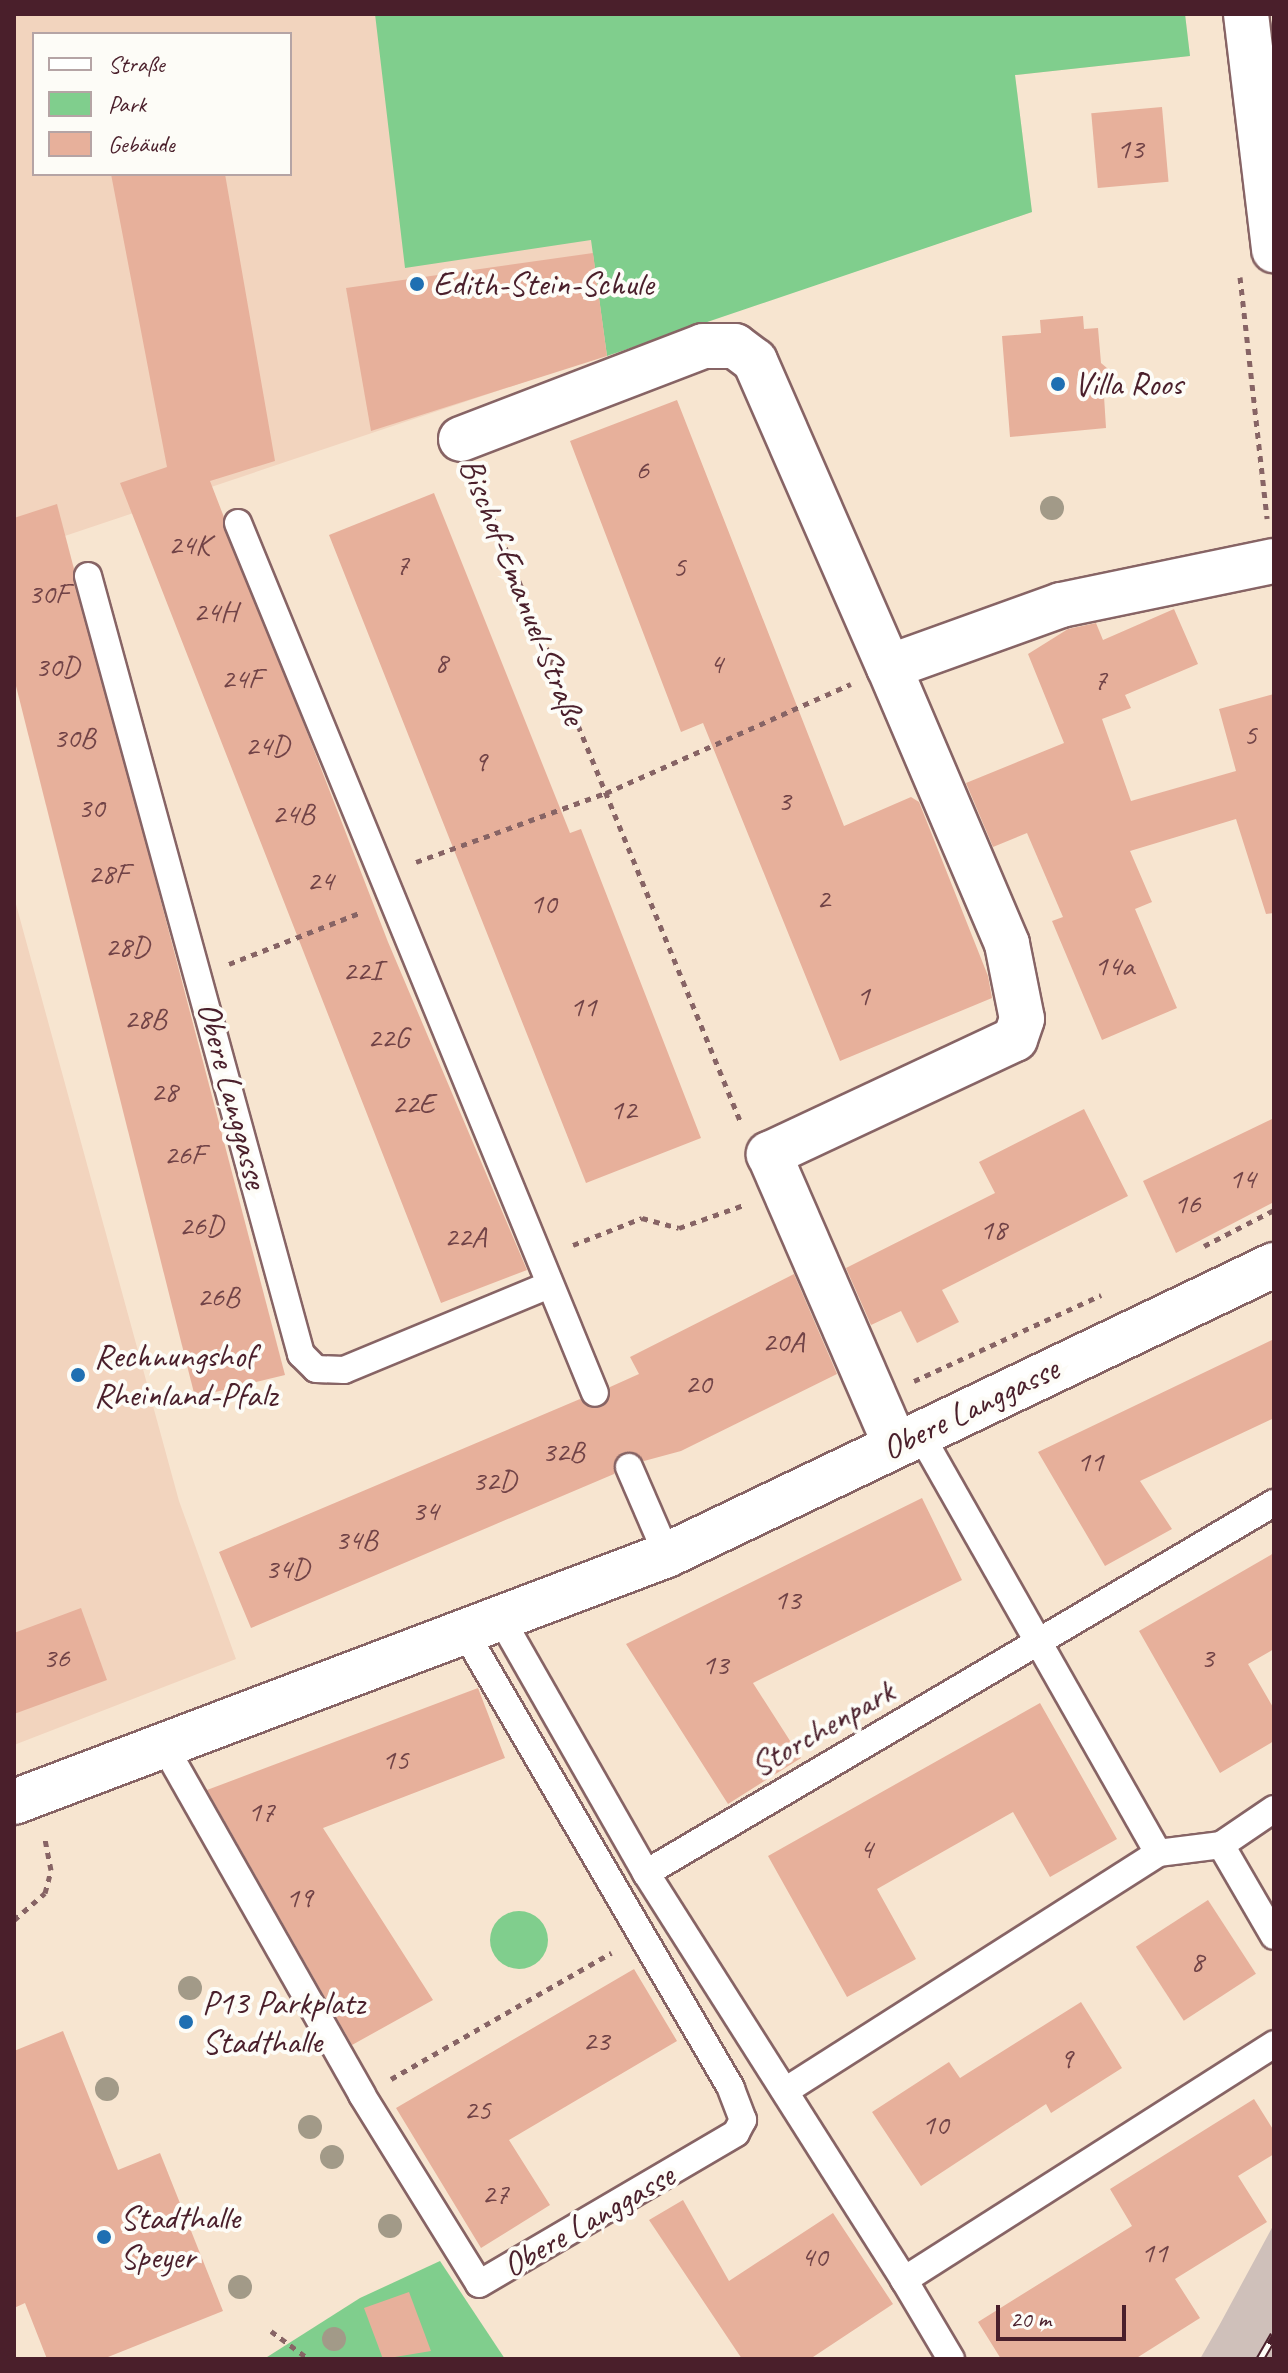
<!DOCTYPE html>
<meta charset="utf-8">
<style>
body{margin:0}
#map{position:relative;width:1288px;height:2373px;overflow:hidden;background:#f7e5d0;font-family:Caveat,sans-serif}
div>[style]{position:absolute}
.built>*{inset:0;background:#f2d4be}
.industrial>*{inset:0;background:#cfc0ba}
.green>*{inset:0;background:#80ce8d}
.round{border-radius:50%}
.building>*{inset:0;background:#e7b09b;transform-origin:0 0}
.path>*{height:5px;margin-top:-2.5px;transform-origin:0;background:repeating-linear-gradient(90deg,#876465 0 6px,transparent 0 12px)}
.roads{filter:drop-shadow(2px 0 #876465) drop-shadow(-2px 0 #876465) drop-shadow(0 2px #876465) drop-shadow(0 -2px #876465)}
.lane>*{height:26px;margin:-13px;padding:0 13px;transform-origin:13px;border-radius:13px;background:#fff}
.street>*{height:44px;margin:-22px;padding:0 22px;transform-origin:22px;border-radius:22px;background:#fff}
.secondary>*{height:44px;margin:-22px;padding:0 22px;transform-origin:22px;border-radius:22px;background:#fff}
.rail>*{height:9px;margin-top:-4.5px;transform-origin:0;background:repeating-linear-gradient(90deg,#fdfcf7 0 18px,#4a1f2b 0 36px);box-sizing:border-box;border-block:2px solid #4a1f2b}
.trees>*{width:24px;height:24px;margin:-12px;border-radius:50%;background:#a29a88}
.dots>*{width:22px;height:22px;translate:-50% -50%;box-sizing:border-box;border:4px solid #fdfcf7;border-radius:50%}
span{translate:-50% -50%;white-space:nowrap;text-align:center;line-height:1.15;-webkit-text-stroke:8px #fdfcf7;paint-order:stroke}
.number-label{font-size:30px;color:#714347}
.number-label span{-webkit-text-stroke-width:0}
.poi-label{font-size:34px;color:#4a1f2b}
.left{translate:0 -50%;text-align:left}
.street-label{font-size:34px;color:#4a1f2b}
.frame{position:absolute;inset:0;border:16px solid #4a1f2b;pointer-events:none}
.legend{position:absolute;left:32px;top:32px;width:260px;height:144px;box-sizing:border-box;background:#fdfcf7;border:2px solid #b5a4a5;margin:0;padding:10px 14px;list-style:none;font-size:24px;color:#4a1f2b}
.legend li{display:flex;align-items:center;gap:16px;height:40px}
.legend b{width:40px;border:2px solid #b5a4a5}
.scale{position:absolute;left:996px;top:2305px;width:130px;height:36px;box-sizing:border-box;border:4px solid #4a1f2b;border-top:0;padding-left:10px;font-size:24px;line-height:28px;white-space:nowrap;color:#4a1f2b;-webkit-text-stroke:6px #fdfcf7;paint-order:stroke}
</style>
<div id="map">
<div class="built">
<div style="clip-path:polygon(evenodd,14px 14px,1185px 14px,1190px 56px,1015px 75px,1032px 212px,14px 553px,14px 14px,34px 34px,290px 34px,290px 174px,34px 174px,34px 34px)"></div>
<div style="clip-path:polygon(14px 897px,179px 1501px,236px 1659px,14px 1745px)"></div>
</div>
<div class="industrial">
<div style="clip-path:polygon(1274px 2224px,1274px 2359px,1200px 2359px,1220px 2324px)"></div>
</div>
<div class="green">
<div style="clip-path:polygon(375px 14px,1185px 14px,1190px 56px,1015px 75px,1032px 212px,607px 356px,591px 240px,405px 268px)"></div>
<div class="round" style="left:490px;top:1911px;width:58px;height:58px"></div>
<div style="clip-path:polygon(440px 2261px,505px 2359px,264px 2359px,360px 2298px)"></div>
</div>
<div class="building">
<div style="left:1162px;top:107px;width:75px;height:71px;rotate:85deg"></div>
<div style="clip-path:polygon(111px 174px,225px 174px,275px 461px,210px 481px,388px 942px,527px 1270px,441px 1303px,120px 483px,167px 467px)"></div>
<div style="clip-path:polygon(593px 253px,607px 356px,371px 431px,346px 288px)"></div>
<div style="clip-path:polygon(1083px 316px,1084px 329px,1098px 328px,1101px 363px,1114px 374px,1104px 396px,1106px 428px,1010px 437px,1002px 336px,1041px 333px,1040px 320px)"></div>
<div style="clip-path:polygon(677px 400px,844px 826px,911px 797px,919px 802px,988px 976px,992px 998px,840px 1061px,703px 723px,681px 732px,570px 441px)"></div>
<div style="clip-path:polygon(434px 493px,570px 833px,581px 829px,701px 1138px,586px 1183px,329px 535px)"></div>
<div style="clip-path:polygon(57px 504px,285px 1375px,195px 1397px,14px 678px,14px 518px)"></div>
<div style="clip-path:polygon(1174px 609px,1198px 664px,1125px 695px,1131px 708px,1102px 719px,1131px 801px,1236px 771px,1219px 709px,1274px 694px,1274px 913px,1266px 914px,1236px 819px,1130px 851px,1152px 902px,1135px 909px,1177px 1008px,1102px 1040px,1052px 921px,1063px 917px,1027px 833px,993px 847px,966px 783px,1064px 743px,1028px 654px,1068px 629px,1096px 623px,1103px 640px)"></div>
<div style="clip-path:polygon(1084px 1109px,1128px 1196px,942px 1290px,959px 1322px,917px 1343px,901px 1311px,871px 1325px,846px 1268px,995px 1193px,979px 1162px)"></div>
<div style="clip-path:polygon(1274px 1118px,1274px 1202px,1176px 1253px,1143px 1181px)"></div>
<div style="clip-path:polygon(794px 1274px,837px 1374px,681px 1451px,644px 1461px,622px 1453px,614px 1474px,251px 1628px,219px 1552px,580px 1399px,602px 1407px,610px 1387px,639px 1374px,630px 1357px)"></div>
<div style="clip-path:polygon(1274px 1339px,1274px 1418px,1140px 1481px,1172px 1529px,1105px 1566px,1038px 1452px)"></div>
<div style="clip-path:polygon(922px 1498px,962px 1580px,753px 1683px,801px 1758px,728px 1804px,626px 1644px)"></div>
<div style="clip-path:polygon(1274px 1553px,1274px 1649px,1248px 1664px,1274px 1709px,1274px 1741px,1220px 1773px,1139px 1631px)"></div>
<div style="clip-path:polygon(81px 1608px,107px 1680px,14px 1714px,14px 1633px)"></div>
<div style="clip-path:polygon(478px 1688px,505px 1758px,323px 1828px,433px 2000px,352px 2045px,207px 1790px)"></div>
<div style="clip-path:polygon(1040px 1703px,1117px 1839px,1050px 1877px,1013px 1812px,877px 1889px,916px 1959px,847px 1997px,768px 1856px)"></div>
<div style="left:1208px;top:1900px;width:88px;height:86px;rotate:57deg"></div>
<div style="clip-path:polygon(634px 1969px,677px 2041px,509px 2140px,550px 2205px,481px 2248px,396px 2108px)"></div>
<div style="clip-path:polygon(1081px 2002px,1122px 2068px,1051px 2113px,1046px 2104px,921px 2186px,872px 2112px,949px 2062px,960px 2078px)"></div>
<div style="clip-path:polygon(63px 2031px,118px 2170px,160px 2153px,223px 2311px,103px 2359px,47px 2359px,25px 2303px,14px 2308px,14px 2051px)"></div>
<div style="clip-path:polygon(1254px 2099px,1274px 2131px,1274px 2154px,1238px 2176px,1267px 2222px,1175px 2279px,1200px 2318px,1135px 2359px,1001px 2359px,978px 2322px,1132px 2226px,1110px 2189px)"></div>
<div style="clip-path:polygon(683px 2200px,729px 2281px,833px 2213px,893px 2304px,810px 2359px,742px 2359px,649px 2220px)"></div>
<div style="clip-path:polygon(409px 2292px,431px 2351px,383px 2359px,364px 2308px)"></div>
</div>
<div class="path">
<div style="left:1240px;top:277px;width:243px;rotate:83.6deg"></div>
<div style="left:478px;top:481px;width:694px;rotate:67.72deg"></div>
<div style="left:416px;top:862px;width:202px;rotate:-20deg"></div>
<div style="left:606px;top:793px;width:268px;rotate:-24deg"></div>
<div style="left:229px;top:964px;width:143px;rotate:-21.4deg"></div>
<div style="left:573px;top:1245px;width:74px;rotate:-21.4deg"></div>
<div style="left:642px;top:1218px;width:38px;rotate:15deg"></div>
<div style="left:679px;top:1228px;width:69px;rotate:-19.5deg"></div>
<div style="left:1204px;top:1246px;width:79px;rotate:-27.2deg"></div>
<div style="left:914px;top:1381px;width:206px;rotate:-24.7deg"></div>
<div style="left:14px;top:1920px;width:41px;rotate:-41.1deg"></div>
<div style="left:45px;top:1893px;width:24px;rotate:-75deg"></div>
<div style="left:51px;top:1870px;width:33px;rotate:-101deg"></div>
<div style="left:391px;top:2079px;width:254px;rotate:-29.8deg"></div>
<div style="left:271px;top:2331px;width:47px;rotate:36.4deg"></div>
</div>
<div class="roads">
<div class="lane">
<div style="left:238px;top:523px;width:940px;rotate:67.69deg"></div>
<div style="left:88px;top:576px;width:807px;rotate:74.69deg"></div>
<div style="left:301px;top:1354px;width:21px;rotate:45deg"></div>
<div style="left:316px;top:1369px;width:28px;rotate:2deg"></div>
<div style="left:344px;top:1370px;width:222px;rotate:-22.5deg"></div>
<div style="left:919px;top:1432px;width:484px;rotate:60.4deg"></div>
<div style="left:629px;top:1467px;width:96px;rotate:66.6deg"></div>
<div style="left:500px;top:1617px;width:295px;rotate:60.3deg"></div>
<div style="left:646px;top:1873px;width:482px;rotate:57.6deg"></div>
<div style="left:163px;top:1744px;width:403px;rotate:60.4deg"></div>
<div style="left:362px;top:2095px;width:222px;rotate:58.2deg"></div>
<div style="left:479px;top:2284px;width:298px;rotate:-30.4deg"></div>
<div style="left:736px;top:2133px;width:15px;rotate:-62deg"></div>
<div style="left:743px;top:2120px;width:34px;rotate:-111deg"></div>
<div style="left:731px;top:2088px;width:532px;rotate:-120.28deg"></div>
<div style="left:1221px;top:1845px;width:105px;rotate:59.8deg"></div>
<div style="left:646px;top:1873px;width:729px;rotate:-30.51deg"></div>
<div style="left:785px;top:2091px;width:442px;rotate:-32.5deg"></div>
<div style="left:1158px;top:1853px;width:64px;rotate:-7.2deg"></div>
<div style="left:1221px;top:1845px;width:64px;rotate:-34.2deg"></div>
<div style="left:951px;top:2359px;width:92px;rotate:-120.7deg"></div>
<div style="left:904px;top:2280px;width:439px;rotate:-32.5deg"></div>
</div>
<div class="street">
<div style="left:1246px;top:14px;width:238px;rotate:83.2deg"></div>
<div style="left:461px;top:439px;width:259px;rotate:-21deg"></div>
<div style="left:703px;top:346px;width:32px"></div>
<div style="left:735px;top:346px;width:25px;rotate:37deg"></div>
<div style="left:755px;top:361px;width:334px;rotate:66.4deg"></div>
<div style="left:889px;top:667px;width:301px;rotate:66.9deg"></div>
<div style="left:1007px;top:944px;width:76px;rotate:78.7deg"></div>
<div style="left:1022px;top:1019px;width:21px;rotate:109deg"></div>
<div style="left:1015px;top:1039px;width:272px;rotate:154.9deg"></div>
<div style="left:769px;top:1154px;width:316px;rotate:66.5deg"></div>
<div style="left:889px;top:667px;width:183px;rotate:-19.8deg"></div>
<div style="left:1061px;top:605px;width:217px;rotate:-11.7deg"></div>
</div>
<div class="secondary">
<div style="left:14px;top:1802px;width:698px;rotate:-20.72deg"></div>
<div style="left:667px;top:1555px;width:673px;rotate:-25.54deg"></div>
</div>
</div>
<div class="rail">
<div style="left:1260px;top:2359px;width:28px;rotate:-60deg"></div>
</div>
<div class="trees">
<div style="left:1052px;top:508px"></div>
<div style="left:190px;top:1988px"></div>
<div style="left:107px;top:2089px"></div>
<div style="left:310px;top:2127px"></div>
<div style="left:332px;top:2157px"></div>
<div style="left:390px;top:2226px"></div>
<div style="left:240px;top:2287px"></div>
<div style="left:334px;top:2339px"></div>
</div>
<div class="dots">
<div style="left:417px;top:284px;background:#1f6fb2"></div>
<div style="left:1058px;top:384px;background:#1f6fb2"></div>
<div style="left:78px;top:1375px;background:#1f6fb2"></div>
<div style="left:186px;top:2022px;background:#1f6fb2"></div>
<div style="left:104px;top:2237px;background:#1f6fb2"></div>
</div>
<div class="number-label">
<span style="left:1130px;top:148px">13</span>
<span style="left:642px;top:469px">6</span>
<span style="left:189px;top:544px">24K</span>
<span style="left:402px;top:564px">7</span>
<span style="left:679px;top:566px">5</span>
<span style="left:48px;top:593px">30F</span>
<span style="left:215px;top:611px">24H</span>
<span style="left:441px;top:662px">8</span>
<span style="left:716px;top:663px">4</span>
<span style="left:57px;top:666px">30D</span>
<span style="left:241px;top:678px">24F</span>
<span style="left:1100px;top:679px">7</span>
<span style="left:1250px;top:734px">5</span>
<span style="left:74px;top:737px">30B</span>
<span style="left:267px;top:745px">24D</span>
<span style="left:480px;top:761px">9</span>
<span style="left:784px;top:800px">3</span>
<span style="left:91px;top:807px">30</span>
<span style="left:293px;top:813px">24B</span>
<span style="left:108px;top:873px">28F</span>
<span style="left:320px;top:880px">24</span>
<span style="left:823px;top:898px">2</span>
<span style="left:543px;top:903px">10</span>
<span style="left:127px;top:946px">28D</span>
<span style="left:1114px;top:965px">14a</span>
<span style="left:362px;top:970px">22I</span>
<span style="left:863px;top:995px">1</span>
<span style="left:583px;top:1006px">11</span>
<span style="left:145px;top:1018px">28B</span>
<span style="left:388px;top:1037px">22G</span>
<span style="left:164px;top:1091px">28</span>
<span style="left:413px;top:1103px">22E</span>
<span style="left:623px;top:1109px">12</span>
<span style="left:184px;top:1154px">26F</span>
<span style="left:1242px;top:1178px">14</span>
<span style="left:1187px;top:1203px">16</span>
<span style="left:201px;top:1225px">26D</span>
<span style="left:993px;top:1229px">18</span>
<span style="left:465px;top:1236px">22A</span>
<span style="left:218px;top:1296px">26B</span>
<span style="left:783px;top:1341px">20A</span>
<span style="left:698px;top:1383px">20</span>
<span style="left:563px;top:1451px">32B</span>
<span style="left:1090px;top:1461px">11</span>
<span style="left:494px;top:1480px">32D</span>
<span style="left:425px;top:1510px">34</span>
<span style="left:356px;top:1539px">34B</span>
<span style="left:287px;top:1568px">34D</span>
<span style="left:787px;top:1599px">13</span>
<span style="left:56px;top:1657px">36</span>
<span style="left:1207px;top:1657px">3</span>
<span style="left:715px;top:1664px">13</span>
<span style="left:395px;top:1759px">15</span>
<span style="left:261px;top:1811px">17</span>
<span style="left:866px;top:1848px">4</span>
<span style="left:299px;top:1897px">19</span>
<span style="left:1197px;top:1961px">8</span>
<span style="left:596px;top:2040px">23</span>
<span style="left:1066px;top:2058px">9</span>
<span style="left:477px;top:2109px">25</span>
<span style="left:935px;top:2124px">10</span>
<span style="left:495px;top:2193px">27</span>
<span style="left:1154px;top:2252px">11</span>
<span style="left:814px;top:2256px">40</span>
</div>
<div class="poi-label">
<span class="left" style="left:433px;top:284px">Edith-Stein-Schule</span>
<span class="left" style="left:1074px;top:384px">Villa Roos</span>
<span class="left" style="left:94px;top:1375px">Rechnungshof<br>Rheinland-Pfalz</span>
<span class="left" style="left:202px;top:2022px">P13 Parkplatz<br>Stadthalle</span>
<span class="left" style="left:120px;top:2237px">Stadthalle<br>Speyer</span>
</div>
<div class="street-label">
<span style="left:523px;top:591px;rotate:68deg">Bischof-Emanuel-Straße</span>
<span style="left:233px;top:1095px;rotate:75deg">Obere Langgasse</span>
<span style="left:970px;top:1408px;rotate:-26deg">Obere Langgasse</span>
<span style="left:822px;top:1728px;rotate:-30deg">Storchenpark</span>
<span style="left:588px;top:2220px;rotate:-30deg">Obere Langgasse</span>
</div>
<div class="frame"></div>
<ul class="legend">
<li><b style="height:10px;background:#fff"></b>Straße</li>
<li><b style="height:22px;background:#80ce8d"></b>Park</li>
<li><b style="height:22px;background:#e7b09b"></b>Gebäude</li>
</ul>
<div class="scale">20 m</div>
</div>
